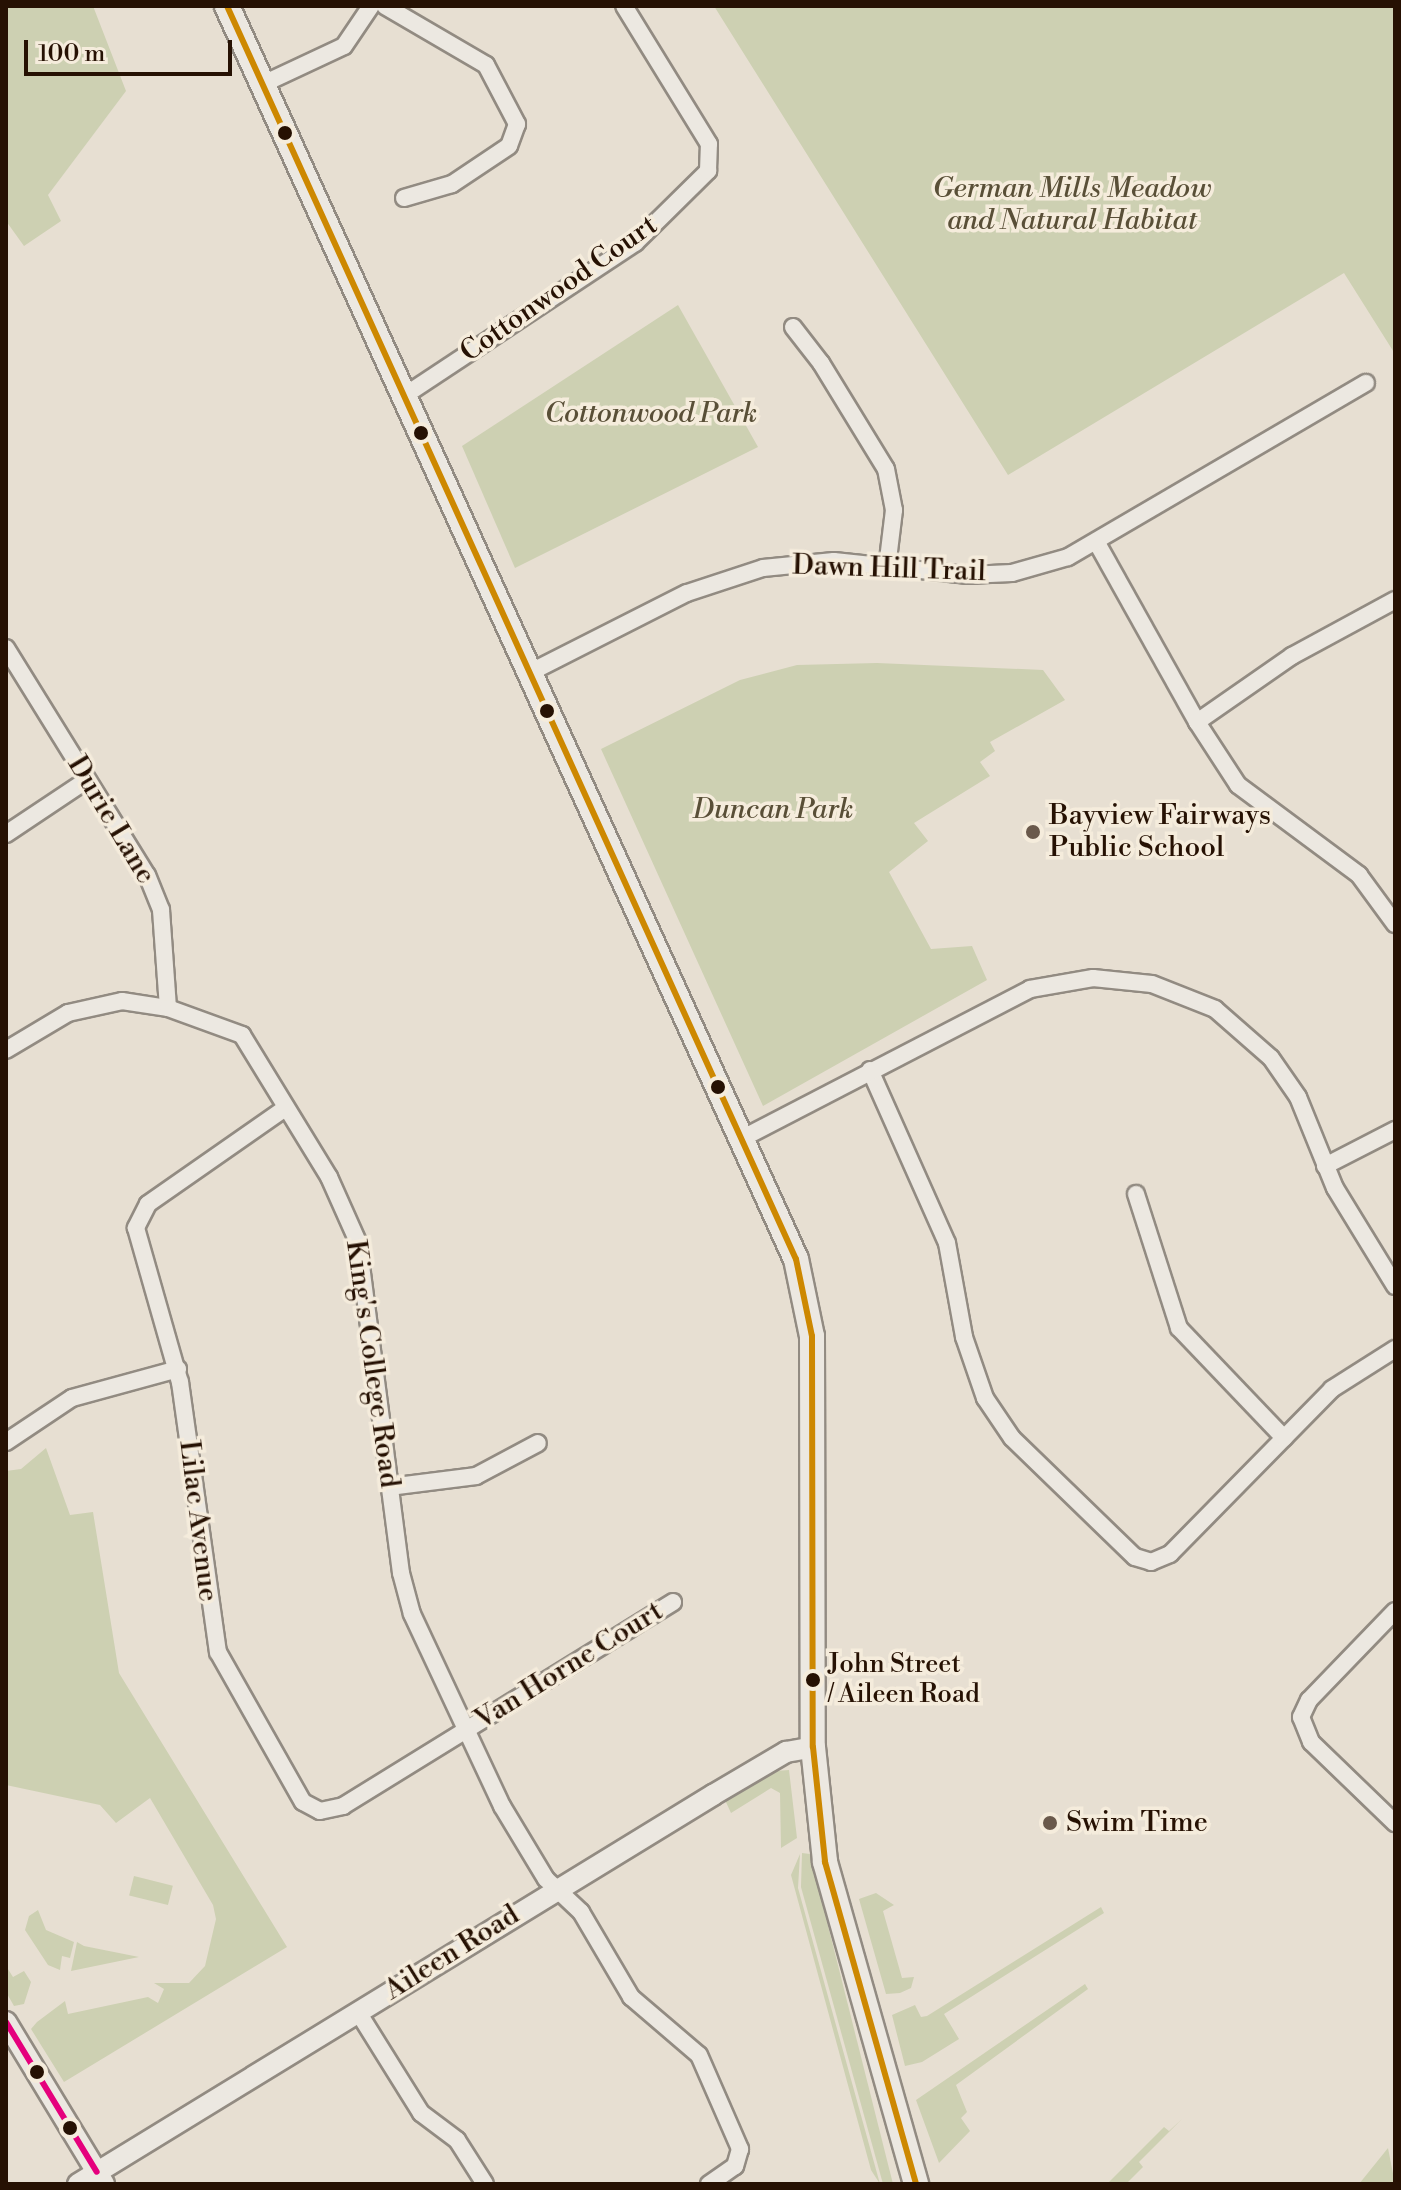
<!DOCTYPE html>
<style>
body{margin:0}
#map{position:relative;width:1401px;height:2190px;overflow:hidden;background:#e7dfd2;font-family:"Libre Bodoni",serif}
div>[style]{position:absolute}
.green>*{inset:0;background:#cdd0b2;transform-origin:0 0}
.roads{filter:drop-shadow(2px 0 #928b82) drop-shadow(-2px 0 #928b82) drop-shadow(0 2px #928b82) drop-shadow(0 -2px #928b82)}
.minor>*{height:16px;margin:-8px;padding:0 8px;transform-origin:8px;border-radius:8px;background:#ece8e1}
.tertiary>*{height:20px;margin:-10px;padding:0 10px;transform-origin:10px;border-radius:10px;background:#ece8e1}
.secondary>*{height:24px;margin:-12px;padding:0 12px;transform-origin:12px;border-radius:12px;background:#ece8e1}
.bus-1>*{height:6px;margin:-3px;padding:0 3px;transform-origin:3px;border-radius:3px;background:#cd8801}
.bus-2>*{height:6px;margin:-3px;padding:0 3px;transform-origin:3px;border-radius:3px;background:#e5007d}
.dots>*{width:22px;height:22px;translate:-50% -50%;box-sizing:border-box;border:4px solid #f5ecdc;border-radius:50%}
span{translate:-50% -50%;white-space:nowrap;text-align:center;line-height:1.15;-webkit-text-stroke:7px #f5ecdc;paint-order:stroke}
.bus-label{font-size:26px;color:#261103}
.left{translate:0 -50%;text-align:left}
.park-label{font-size:28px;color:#594f37;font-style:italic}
.street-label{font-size:28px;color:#261103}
.poi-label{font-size:28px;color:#261103}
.frame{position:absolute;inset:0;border:8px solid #261103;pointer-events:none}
.scale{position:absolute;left:24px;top:40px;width:208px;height:36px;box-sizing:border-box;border:4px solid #261103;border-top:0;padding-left:10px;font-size:24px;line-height:28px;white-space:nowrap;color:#261103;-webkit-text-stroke:6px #f5ecdc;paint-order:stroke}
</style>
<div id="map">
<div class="green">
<div style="clip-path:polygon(6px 6px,93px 6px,126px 91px,48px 195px,61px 221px,24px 246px,6px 221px)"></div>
<div style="clip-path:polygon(714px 6px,1395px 6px,1395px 354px,1344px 273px,1008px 475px)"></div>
<div style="clip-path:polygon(678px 305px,758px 447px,515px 568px,462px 446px)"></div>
<div style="clip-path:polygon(877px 663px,1043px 670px,1065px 700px,990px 742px,995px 751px,980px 762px,990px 776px,914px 823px,928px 841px,889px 872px,931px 949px,972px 946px,987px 980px,763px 1106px,601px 749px,740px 680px,797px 665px)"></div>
<div style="clip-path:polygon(46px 1448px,70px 1515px,93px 1512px,119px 1673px,287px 1947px,64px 2082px,31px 2029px,37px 2022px,65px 2001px,68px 2014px,148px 1997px,158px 2003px,164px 1989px,154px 1983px,189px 1983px,205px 1966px,216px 1919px,213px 1905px,150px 1798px,116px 1823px,100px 1805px,6px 1785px,6px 1471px,21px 1469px)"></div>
<div style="clip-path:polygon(789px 1770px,797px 1838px,781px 1848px,780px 1793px,771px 1788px,731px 1813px,725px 1800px,776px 1771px)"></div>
<div style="clip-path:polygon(802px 1853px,810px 1854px,893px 2184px,883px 2184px,801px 1887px)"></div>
<div style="clip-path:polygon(800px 1854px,798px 1888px,880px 2184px,871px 2170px,791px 1875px)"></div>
<div style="left:134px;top:1876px;width:40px;height:20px;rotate:14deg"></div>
<div style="clip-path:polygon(876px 1893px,894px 1905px,883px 1911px,902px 1978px,914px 1977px,911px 1988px,900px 1993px,886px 1994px,859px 1899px)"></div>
<div style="clip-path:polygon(1101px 1907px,1104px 1913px,944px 2014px,959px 2039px,922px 2062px,905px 2066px,892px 2015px,915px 2005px,921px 2017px,927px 2016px)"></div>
<div style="clip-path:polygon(38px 1910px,46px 1930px,74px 1942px,70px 1958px,62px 1956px,60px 1970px,48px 1965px,25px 1930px,29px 1916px)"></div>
<div style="clip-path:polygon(77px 1942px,84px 1946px,139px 1957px,71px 1971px)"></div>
<div style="clip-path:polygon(6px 1966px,13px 1977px,24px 1971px,31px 1982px,24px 2004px,14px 2006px,6px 1992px)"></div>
<div style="clip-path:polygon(1085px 1984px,1088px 1989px,956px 2085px,967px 2112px,961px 2118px,970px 2131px,939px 2163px,916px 2100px)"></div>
<div style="clip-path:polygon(1182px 2119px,1139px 2162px,1143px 2167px,1126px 2184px,1107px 2184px,1164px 2127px,1169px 2131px)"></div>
<div style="clip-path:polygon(1388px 2148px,1395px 2184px,1359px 2184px)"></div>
</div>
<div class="roads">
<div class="minor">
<div style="left:385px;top:6px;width:117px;rotate:30.3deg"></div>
<div style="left:486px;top:65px;width:67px;rotate:62.3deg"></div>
<div style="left:517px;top:124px;width:23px;rotate:110deg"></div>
<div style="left:509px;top:146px;width:69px;rotate:146.3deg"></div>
<div style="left:452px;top:184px;width:50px;rotate:163.7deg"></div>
<div style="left:263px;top:84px;width:89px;rotate:-25.1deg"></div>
<div style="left:344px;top:46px;width:48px;rotate:-56deg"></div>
<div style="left:793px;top:327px;width:46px;rotate:52.1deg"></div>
<div style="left:821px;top:363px;width:124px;rotate:58.5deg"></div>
<div style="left:886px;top:469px;width:42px;rotate:79deg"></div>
<div style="left:894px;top:510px;width:58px;rotate:96.9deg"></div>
<div style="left:404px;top:396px;width:277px;rotate:-33.5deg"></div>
<div style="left:635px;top:243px;width:103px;rotate:-44.6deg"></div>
<div style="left:708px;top:171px;width:27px;rotate:-88deg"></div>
<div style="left:709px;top:144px;width:162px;rotate:-121.6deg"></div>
<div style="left:1097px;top:543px;width:205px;rotate:60.8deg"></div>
<div style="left:1197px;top:722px;width:75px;rotate:56.9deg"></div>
<div style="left:1238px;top:785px;width:151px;rotate:36.6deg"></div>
<div style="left:1359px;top:875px;width:61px;rotate:53.7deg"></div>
<div style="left:6px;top:648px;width:267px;rotate:58.2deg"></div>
<div style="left:147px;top:875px;width:38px;rotate:68deg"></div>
<div style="left:161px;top:910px;width:98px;rotate:85.9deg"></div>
<div style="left:529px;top:673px;width:177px;rotate:-26.9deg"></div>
<div style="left:687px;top:593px;width:80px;rotate:-18.2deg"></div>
<div style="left:763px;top:568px;width:71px;rotate:-5.6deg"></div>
<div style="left:834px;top:561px;width:135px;rotate:6deg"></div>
<div style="left:968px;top:575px;width:44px;rotate:-2.6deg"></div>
<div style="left:1012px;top:573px;width:58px;rotate:-15.9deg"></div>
<div style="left:1068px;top:557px;width:345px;rotate:-30.3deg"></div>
<div style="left:1197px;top:722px;width:116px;rotate:-34.8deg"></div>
<div style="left:1292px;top:656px;width:117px;rotate:-28.5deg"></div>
<div style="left:6px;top:834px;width:97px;rotate:-33.7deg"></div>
<div style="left:6px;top:1050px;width:72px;rotate:-30.8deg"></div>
<div style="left:68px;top:1013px;width:55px;rotate:-12.5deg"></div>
<div style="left:122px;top:1001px;width:47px;rotate:8.7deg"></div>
<div style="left:168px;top:1008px;width:79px;rotate:20deg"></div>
<div style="left:242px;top:1035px;width:167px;rotate:58.5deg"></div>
<div style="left:329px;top:1177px;width:71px;rotate:66deg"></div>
<div style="left:358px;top:1242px;width:334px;rotate:82.6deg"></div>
<div style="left:401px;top:1573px;width:42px;rotate:75deg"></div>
<div style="left:412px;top:1614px;width:212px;rotate:64.9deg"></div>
<div style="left:502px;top:1806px;width:85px;rotate:58.9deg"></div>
<div style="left:546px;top:1879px;width:48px;rotate:43.3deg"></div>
<div style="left:581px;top:1912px;width:99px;rotate:59.5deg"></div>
<div style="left:631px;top:1997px;width:89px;rotate:40.5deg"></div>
<div style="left:699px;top:2055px;width:103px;rotate:66.4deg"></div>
<div style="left:740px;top:2149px;width:18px;rotate:106deg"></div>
<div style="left:735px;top:2166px;width:32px;rotate:145deg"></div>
<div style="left:870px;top:1070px;width:189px;rotate:66deg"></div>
<div style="left:947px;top:1243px;width:96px;rotate:79.7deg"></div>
<div style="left:964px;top:1337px;width:65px;rotate:71deg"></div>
<div style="left:985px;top:1398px;width:48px;rotate:56deg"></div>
<div style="left:1012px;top:1438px;width:171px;rotate:44.1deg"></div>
<div style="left:1135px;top:1557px;width:17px;rotate:17deg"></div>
<div style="left:1151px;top:1562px;width:21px;rotate:-23deg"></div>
<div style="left:1170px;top:1554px;width:231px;rotate:-45.5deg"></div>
<div style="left:1332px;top:1389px;width:75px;rotate:-32.4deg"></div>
<div style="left:284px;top:1109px;width:166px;rotate:145.1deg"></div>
<div style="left:148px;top:1204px;width:27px;rotate:117deg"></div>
<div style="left:136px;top:1228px;width:160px;rotate:74.1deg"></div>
<div style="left:180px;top:1382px;width:273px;rotate:82deg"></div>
<div style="left:218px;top:1652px;width:172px;rotate:60.5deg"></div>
<div style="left:303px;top:1802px;width:19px;rotate:28deg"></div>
<div style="left:320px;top:1811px;width:24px;rotate:-12deg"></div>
<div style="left:343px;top:1806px;width:388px;rotate:-31.7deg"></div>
<div style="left:743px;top:1138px;width:323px;rotate:-27.4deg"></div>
<div style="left:1030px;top:989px;width:64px;rotate:-9.9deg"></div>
<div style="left:1093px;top:978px;width:59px;rotate:5.8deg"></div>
<div style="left:1152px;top:984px;width:68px;rotate:21.6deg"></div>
<div style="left:1215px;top:1009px;width:74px;rotate:41.2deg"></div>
<div style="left:1271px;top:1058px;width:47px;rotate:55.3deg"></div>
<div style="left:1298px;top:1097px;width:98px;rotate:67.9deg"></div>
<div style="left:1335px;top:1188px;width:115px;rotate:58.5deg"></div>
<div style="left:1325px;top:1166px;width:79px;rotate:-27.2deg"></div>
<div style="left:1136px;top:1194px;width:141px;rotate:72.2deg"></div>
<div style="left:1179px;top:1328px;width:152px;rotate:46.3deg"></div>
<div style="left:6px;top:1442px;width:79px;rotate:-33.7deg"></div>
<div style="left:72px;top:1398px;width:110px;rotate:-15.3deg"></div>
<div style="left:389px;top:1487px;width:88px;rotate:-7.2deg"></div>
<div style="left:476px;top:1476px;width:70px;rotate:-28deg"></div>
<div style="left:1395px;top:1611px;width:124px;rotate:134deg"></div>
<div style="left:1309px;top:1700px;width:19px;rotate:115deg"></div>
<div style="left:1301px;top:1717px;width:27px;rotate:68deg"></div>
<div style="left:1311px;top:1742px;width:117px;rotate:44deg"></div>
<div style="left:358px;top:2012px;width:119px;rotate:58deg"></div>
<div style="left:421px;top:2113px;width:45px;rotate:36.9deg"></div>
<div style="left:457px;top:2140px;width:52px;rotate:57.5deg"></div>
</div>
<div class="tertiary">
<div style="left:6px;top:2022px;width:189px;rotate:58.8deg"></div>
<div style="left:78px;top:2184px;width:745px;rotate:-31.49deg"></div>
<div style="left:713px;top:1795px;width:85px;rotate:-30.5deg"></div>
<div style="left:786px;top:1752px;width:27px;rotate:-10deg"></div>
</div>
<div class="secondary">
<div style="left:227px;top:6px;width:1376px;rotate:65.58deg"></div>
<div style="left:796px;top:1259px;width:79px;rotate:78.3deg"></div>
<div style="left:812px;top:1336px;width:411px;rotate:89.9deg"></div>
<div style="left:813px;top:1747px;width:116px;rotate:84deg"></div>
<div style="left:825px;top:1862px;width:335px;rotate:74.2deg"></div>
</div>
</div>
<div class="bus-1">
<div style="left:227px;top:6px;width:1376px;rotate:65.58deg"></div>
<div style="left:796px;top:1259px;width:79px;rotate:78.3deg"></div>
<div style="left:812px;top:1336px;width:411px;rotate:89.9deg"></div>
<div style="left:813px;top:1747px;width:116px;rotate:84deg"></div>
<div style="left:825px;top:1862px;width:335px;rotate:74.2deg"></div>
</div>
<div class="bus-2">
<div style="left:6px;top:2022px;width:175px;rotate:58.8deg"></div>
</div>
<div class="dots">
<div style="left:285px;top:133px;background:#261103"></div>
<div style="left:421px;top:433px;background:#261103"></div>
<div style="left:547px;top:711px;background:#261103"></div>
<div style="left:1033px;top:832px;background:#6a594b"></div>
<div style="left:718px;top:1087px;background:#261103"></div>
<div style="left:813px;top:1680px;background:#261103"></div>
<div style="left:1050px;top:1823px;background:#6a594b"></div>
<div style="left:37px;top:2072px;background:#261103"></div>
<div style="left:70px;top:2128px;background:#261103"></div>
</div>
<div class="bus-label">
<span class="left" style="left:828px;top:1680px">John Street<br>/ Aileen Road</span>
</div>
<div class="park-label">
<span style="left:1072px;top:205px">German Mills Meadow<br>and Natural Habitat</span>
<span style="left:651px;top:414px">Cottonwood Park</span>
<span style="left:773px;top:810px">Duncan Park</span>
</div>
<div class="street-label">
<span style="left:559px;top:289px;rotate:-35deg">Cottonwood Court</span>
<span style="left:889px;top:569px;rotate:2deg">Dawn Hill Trail</span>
<span style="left:111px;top:820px;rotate:59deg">Durie Lane</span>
<span style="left:372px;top:1364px;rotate:82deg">King's College Road</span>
<span style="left:198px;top:1521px;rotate:83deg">Lilac Avenue</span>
<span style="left:569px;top:1666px;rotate:-32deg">Van Horne Court</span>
<span style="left:452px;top:1953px;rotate:-32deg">Aileen Road</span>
</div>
<div class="poi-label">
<span class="left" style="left:1049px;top:832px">Bayview Fairways<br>Public School</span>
<span class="left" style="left:1066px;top:1823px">Swim Time</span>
</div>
<div class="frame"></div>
<div class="scale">100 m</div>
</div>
